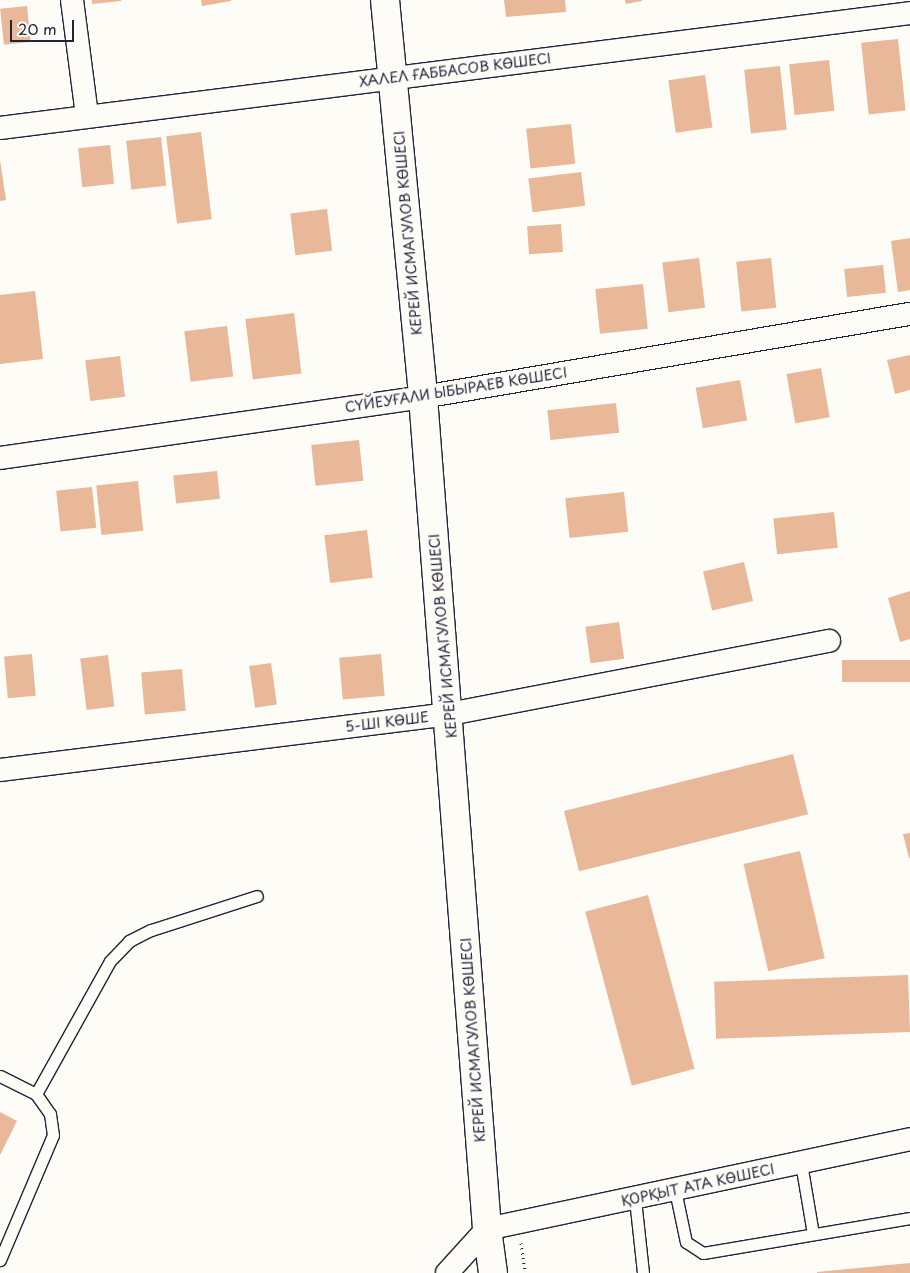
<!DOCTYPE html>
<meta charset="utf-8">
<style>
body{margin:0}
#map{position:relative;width:910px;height:1273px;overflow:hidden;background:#fdfcf7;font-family:"Playpen Sans",sans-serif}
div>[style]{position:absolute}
.building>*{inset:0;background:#e8b899;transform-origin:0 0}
.path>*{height:3px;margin-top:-1.5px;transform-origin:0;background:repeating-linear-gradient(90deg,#22223b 0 1px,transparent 0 5px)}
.roads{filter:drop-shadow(1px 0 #22223b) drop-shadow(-1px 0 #22223b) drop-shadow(0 1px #22223b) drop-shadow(0 -1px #22223b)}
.lane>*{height:11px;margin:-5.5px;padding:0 5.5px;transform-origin:5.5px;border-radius:5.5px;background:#fdfcf7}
.street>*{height:22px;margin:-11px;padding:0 11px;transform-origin:11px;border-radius:11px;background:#fdfcf7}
.secondary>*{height:28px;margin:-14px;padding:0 14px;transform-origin:14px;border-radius:14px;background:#fdfcf7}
span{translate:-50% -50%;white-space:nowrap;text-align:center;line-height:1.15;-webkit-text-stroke:5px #fdfcf7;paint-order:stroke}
.street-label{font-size:14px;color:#22223b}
.scale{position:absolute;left:10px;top:20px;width:64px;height:22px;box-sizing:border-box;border:2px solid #22223b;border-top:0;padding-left:6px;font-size:15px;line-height:18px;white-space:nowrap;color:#22223b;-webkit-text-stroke:4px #fdfcf7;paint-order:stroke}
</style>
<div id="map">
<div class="building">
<div style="clip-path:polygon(92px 0,121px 0,121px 1px,92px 4px)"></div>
<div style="clip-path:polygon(201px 0,231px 0,231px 1px,202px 6px)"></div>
<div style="clip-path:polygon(504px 0,565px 0,566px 12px,506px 17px)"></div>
<div style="clip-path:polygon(625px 0,642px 0,642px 1px,626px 4px)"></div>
<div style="left:27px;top:6px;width:36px;height:27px;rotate:84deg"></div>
<div style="left:898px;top:39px;width:72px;height:37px;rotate:84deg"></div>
<div style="left:829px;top:60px;width:51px;height:40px;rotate:84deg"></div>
<div style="left:780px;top:66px;width:64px;height:36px;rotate:84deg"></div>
<div style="left:705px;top:75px;width:53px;height:37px;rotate:82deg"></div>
<div style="left:571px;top:124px;width:40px;height:45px;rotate:84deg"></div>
<div style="left:201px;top:132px;width:88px;height:35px;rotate:83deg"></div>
<div style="left:161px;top:137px;width:49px;height:35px;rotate:84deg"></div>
<div style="left:110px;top:145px;width:39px;height:32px;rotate:84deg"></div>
<div style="clip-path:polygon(0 160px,6px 200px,0 201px)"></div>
<div style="left:581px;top:172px;width:34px;height:53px;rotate:83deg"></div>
<div style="left:327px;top:209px;width:42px;height:37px;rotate:83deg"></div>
<div style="left:561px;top:224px;width:28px;height:34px;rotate:86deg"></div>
<div style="clip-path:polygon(910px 238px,910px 290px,898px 292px,891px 241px)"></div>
<div style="left:699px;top:258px;width:50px;height:37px;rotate:83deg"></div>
<div style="left:771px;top:258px;width:50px;height:35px;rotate:84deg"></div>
<div style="left:883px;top:265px;width:28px;height:39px;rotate:84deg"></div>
<div style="left:643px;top:284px;width:45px;height:48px;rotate:84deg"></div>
<div style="clip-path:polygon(35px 291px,43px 359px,0 364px,0 295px)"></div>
<div style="left:294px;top:313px;width:61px;height:49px;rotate:83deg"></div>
<div style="left:227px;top:326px;width:51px;height:43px;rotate:83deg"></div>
<div style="clip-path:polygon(910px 355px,910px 390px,895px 394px,887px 360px)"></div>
<div style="left:120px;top:356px;width:41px;height:35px;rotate:83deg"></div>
<div style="left:821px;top:368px;width:50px;height:35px;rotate:80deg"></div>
<div style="left:740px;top:380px;width:41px;height:45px;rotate:80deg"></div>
<div style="left:616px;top:403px;width:30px;height:69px;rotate:84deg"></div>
<div style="left:359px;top:440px;width:41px;height:48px;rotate:84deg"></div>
<div style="left:217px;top:471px;width:28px;height:44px;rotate:84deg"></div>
<div style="left:138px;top:481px;width:50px;height:42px;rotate:84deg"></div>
<div style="left:92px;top:487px;width:41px;height:36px;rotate:84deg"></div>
<div style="left:624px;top:492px;width:40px;height:59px;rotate:84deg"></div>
<div style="left:834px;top:512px;width:36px;height:61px;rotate:84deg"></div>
<div style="left:367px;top:530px;width:48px;height:43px;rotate:83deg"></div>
<div style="left:744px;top:562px;width:40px;height:42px;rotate:77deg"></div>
<div style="clip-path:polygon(910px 591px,910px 639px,900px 642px,888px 598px)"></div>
<div style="left:619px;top:622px;width:37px;height:34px;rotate:82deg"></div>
<div style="left:32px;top:654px;width:42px;height:28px;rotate:85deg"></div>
<div style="left:381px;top:654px;width:42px;height:42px;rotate:85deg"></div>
<div style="left:108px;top:655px;width:52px;height:28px;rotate:83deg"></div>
<div style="left:910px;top:660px;width:22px;height:68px;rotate:90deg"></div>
<div style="left:271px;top:663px;width:42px;height:22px;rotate:82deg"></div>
<div style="left:182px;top:669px;width:42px;height:41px;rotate:85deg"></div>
<div style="left:793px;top:754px;width:62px;height:236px;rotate:76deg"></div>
<div style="clip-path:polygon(910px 833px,910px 858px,909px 858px,903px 834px)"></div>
<div style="left:800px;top:851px;width:110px;height:58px;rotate:77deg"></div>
<div style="left:648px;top:895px;width:180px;height:65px;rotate:75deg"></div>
<div style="left:908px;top:975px;width:57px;height:194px;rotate:88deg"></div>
<div style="clip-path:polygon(0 1112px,17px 1121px,0 1155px)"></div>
<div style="clip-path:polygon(910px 1263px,910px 1273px,817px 1273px,817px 1272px)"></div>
</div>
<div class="path">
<div style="left:521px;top:1243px;width:30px;rotate:82deg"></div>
</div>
<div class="roads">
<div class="lane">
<div style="left:0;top:1076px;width:40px;rotate:26.6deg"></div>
<div style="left:36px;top:1094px;width:24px;rotate:55deg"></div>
<div style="left:50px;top:1114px;width:21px;rotate:82deg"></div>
<div style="left:53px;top:1135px;width:136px;rotate:113deg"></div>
<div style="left:36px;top:1094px;width:152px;rotate:-60.9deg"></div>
<div style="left:110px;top:961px;width:28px;rotate:-46deg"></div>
<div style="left:129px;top:941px;width:25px;rotate:-27deg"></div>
<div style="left:151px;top:930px;width:111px;rotate:-17.8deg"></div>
<div style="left:801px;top:1163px;width:72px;rotate:80.4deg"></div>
<div style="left:675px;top:1190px;width:53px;rotate:78.1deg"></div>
<div style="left:686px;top:1242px;width:20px;rotate:33deg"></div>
<div style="left:703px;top:1253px;width:210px;rotate:-9.6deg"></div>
<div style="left:635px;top:1199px;width:74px;rotate:83.8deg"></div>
</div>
<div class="street">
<div style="left:72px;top:0;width:117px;rotate:82.6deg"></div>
<div style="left:0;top:128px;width:917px;rotate:-7.2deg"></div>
<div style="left:0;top:458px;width:427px;rotate:-8.2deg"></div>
<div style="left:423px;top:397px;width:494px;rotate:-9.7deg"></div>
<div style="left:0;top:770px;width:452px;rotate:-7.1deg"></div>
<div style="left:449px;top:714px;width:387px;rotate:-10.9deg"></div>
<div style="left:447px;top:1273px;width:59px;rotate:-47.7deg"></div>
<div style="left:487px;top:1229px;width:432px;rotate:-12deg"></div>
</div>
<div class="secondary">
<div style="left:385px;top:0;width:399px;rotate:84.5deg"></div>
<div style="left:423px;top:397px;width:834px;rotate:85.6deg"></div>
<div style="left:487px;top:1229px;width:44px;rotate:82.2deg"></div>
</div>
</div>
<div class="street-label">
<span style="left:455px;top:70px;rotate:-7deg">ХАЛЕЛ ҒАББАСОВ КӨШЕСІ</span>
<span style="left:408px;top:233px;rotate:-95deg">КЕРЕЙ ИСМАГУЛОВ КӨШЕСІ</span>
<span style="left:456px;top:390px;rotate:-9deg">СҮЙЕУҒАЛИ ЫБЫРАЕВ КӨШЕСI</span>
<span style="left:443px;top:636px;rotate:-95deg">КЕРЕЙ ИСМАГУЛОВ КӨШЕСІ</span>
<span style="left:387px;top:722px;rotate:-7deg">5-ШI КӨШЕ</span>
<span style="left:473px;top:1040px;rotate:-94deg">КЕРЕЙ ИСМАГУЛОВ КӨШЕСІ</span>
<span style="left:698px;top:1185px;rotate:-12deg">ҚОРҚЫТ АТА КӨШЕСI</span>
</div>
<div class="scale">20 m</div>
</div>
